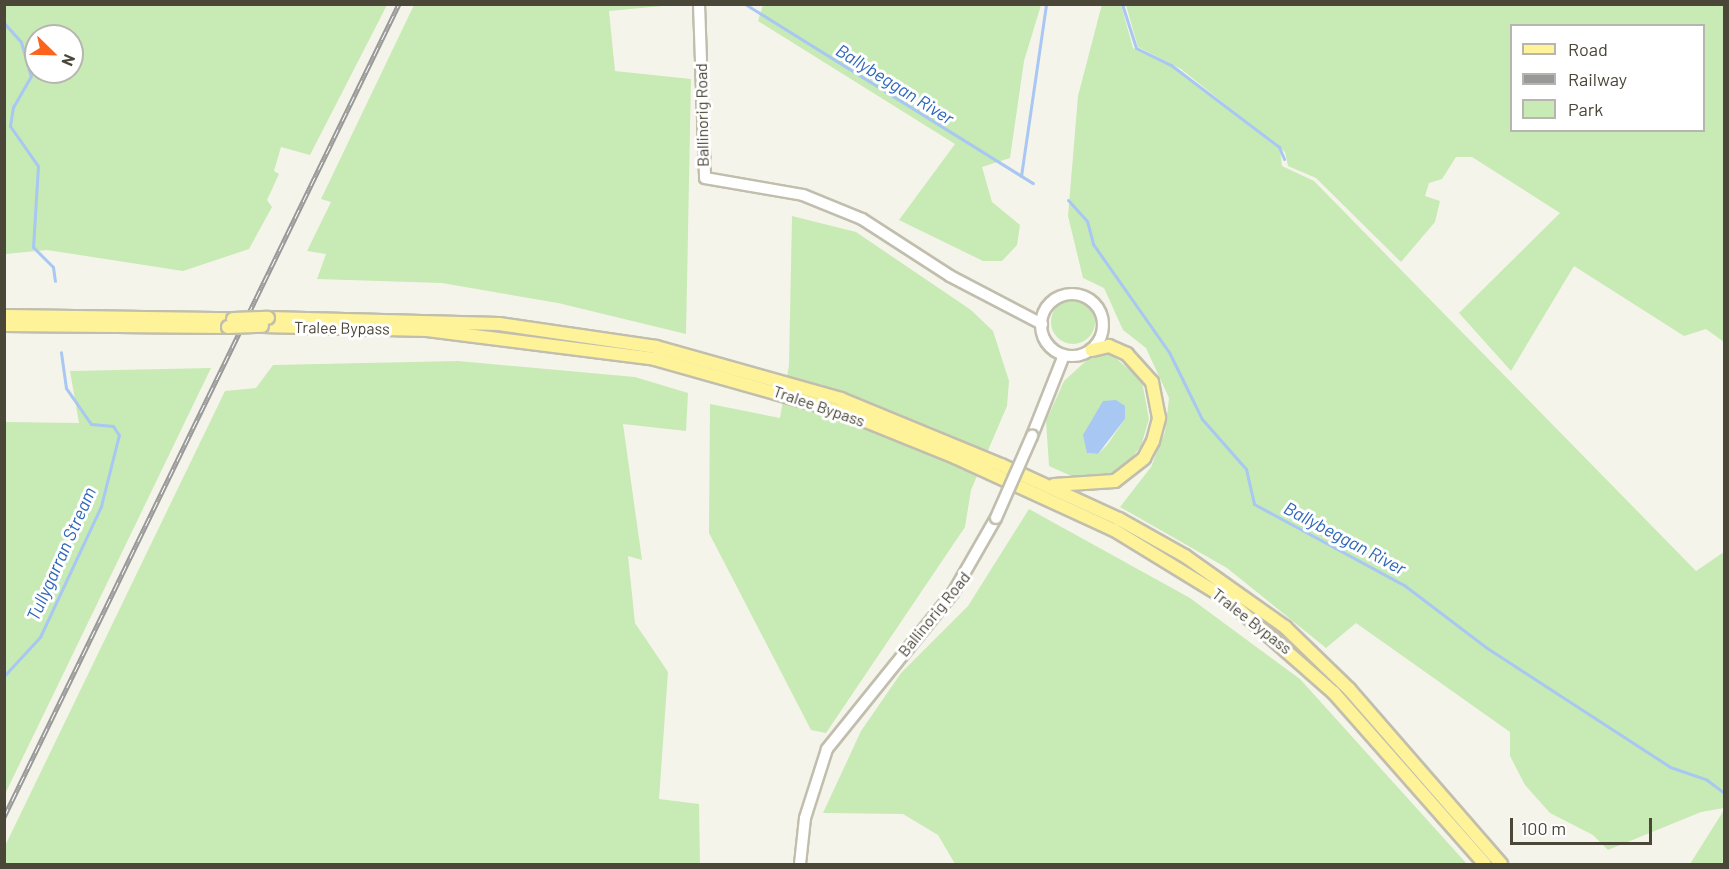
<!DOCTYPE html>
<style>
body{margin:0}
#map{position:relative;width:1729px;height:869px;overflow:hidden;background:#f5f4eb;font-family:Barlow,sans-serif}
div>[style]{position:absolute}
.green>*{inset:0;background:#c8eab4}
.round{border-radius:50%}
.water>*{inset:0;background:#a8c7f2}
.stream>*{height:3px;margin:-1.5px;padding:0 1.5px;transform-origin:1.5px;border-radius:1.5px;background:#a8c7f2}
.roads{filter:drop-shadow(2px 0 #c1bead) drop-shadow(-2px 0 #c1bead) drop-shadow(0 2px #c1bead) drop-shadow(0 -2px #c1bead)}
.tertiary>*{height:10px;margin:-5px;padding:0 5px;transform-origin:5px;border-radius:5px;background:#fff}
.tertiary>.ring{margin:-5px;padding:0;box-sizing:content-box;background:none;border:10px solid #fff;border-radius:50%}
.primary>*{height:12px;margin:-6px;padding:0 6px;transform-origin:6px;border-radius:6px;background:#fff39a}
.rail>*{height:5px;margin-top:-2.5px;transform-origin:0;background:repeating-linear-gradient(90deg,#fff 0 9px,#999 0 18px);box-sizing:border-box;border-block:2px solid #999}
.bridges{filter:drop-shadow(2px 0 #c1bead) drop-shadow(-2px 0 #c1bead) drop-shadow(0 2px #c1bead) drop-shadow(0 -2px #c1bead)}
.tertiary-bridge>*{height:10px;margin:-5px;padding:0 5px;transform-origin:5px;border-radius:5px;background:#fff}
.primary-bridge>*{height:12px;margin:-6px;padding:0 6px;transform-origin:6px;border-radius:6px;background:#fff39a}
span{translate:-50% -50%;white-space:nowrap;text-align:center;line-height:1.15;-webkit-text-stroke:6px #fff;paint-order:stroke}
.street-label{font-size:16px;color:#4a4638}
.water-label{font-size:18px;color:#2f67b9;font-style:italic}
.frame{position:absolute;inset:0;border:6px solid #4a4638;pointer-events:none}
.legend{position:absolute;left:1510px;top:24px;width:195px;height:108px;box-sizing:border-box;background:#fff;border:2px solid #b7b5af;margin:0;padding:8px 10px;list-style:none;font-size:18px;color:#4a4638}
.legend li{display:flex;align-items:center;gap:12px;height:30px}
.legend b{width:30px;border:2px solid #b7b5af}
.north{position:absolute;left:24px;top:24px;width:60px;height:60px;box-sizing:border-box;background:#fff;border:2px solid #b7b5af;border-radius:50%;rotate:113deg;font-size:16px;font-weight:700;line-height:24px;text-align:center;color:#4a4638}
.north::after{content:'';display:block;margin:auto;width:21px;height:27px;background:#fc631b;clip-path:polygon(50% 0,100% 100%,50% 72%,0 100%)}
.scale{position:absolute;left:1510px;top:818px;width:142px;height:27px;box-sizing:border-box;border:3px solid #4a4638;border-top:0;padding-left:8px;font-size:18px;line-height:21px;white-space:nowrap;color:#4a4638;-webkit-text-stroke:4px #fff;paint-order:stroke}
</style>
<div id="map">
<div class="green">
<div style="clip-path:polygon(evenodd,5px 4px,387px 4px,387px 5px,310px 155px,281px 147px,274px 171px,279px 174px,267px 200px,272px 207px,249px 249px,183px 271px,47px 250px,5px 254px,5px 4px,36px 36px,72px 36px,72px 72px,36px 72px,36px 36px)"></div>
<div style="clip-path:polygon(1102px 4px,1121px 5px,1133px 48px,1167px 63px,1280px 150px,1282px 166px,1314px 181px,1696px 571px,1724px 552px,1724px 808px,1701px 812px,1608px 850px,1593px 835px,1550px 813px,1525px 785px,1510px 756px,1510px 732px,1356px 623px,1326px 648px,1227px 568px,1120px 507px,1151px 467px,1165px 432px,1169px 398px,1146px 348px,1123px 330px,1104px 288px,1083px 278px,1068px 216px,1078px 96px)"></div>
<div style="clip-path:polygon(414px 5px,673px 5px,609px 11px,615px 71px,691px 79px,686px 334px,558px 303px,442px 283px,317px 279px,326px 254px,307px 251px,331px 202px,321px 199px)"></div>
<div style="clip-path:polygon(763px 5px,1041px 5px,1024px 61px,1010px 158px,982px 167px,992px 202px,1020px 225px,1017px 245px,1002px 261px,983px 261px,899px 220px,955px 144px,758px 21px)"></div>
<div style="clip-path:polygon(evenodd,1126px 5px,1724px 5px,1724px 342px,1706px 329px,1684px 336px,1574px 266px,1511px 371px,1459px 313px,1560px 213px,1472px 157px,1456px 157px,1442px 179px,1429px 183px,1425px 196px,1440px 201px,1435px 222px,1401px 262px,1316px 178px,1288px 166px,1285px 152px,1181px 69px,1138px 47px,1126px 5px,1512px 26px,1704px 26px,1704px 130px,1512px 130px,1512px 26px)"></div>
<div style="clip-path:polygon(792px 216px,856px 232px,971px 310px,993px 331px,1009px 381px,1007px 406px,971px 490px,965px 527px,826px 733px,811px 730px,709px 533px,710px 404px,780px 418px,789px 365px)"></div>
<div class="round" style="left:1051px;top:300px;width:44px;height:44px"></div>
<div style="clip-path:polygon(evenodd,1109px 352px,1142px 381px,1149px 419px,1141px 446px,1126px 465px,1109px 476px,1078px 479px,1049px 466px,1046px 421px,1064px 381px,1087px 360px,1109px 352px,1125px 406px,1125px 419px,1107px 445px,1098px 454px,1087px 453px,1125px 406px)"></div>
<div style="clip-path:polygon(458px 361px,635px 377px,688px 393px,686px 431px,623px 424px,642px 560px,628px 556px,635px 623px,668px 672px,659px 799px,699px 804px,700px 864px,5px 864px,5px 846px,225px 391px,256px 388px,273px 365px)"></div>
<div style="clip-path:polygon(211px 368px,55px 691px,5px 794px,5px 422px,79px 423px,70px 371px)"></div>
<div style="clip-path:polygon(1029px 509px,1190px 598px,1300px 679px,1467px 864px,955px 864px,938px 835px,903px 814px,823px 813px,861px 731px,901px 673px,968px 606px)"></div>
<div style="clip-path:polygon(1724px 810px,1724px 864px,1690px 864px)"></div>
</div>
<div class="water">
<div style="clip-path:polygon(1116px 400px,1125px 406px,1125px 419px,1098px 454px,1087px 453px,1083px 435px,1103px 401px)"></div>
</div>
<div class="stream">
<div style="left:745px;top:4px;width:339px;rotate:31.9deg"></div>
<div style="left:1122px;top:4px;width:46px;rotate:72.3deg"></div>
<div style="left:1136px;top:48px;width:39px;rotate:26deg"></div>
<div style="left:1171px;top:65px;width:136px;rotate:37.2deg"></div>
<div style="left:1279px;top:147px;width:13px;rotate:67deg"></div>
<div style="left:4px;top:23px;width:25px;rotate:48deg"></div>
<div style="left:21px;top:42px;width:35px;rotate:74deg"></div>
<div style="left:31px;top:76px;width:36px;rotate:120deg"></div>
<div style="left:13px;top:107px;width:19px;rotate:99deg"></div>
<div style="left:10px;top:126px;width:49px;rotate:55deg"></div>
<div style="left:38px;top:166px;width:81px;rotate:93.5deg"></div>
<div style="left:33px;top:247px;width:28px;rotate:45deg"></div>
<div style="left:53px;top:267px;width:14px;rotate:82deg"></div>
<div style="left:1021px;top:176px;width:174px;rotate:-81.7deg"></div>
<div style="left:1068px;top:200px;width:28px;rotate:48deg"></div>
<div style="left:1087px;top:221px;width:24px;rotate:75deg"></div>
<div style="left:1093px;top:244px;width:132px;rotate:54.9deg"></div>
<div style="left:1169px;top:352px;width:75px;rotate:63.8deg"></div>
<div style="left:1202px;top:419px;width:67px;rotate:48.7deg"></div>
<div style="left:1246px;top:469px;width:36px;rotate:77deg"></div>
<div style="left:1254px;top:504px;width:170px;rotate:28.4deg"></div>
<div style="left:1404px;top:585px;width:104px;rotate:37.2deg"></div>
<div style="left:1487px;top:648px;width:218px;rotate:33deg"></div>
<div style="left:1670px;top:767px;width:39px;rotate:19deg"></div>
<div style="left:1707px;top:780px;width:21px;rotate:37deg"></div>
<div style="left:4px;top:676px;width:53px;rotate:-47.3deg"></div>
<div style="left:40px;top:637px;width:145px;rotate:-65deg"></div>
<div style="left:101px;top:506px;width:73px;rotate:-75.8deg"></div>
<div style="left:119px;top:435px;width:11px;rotate:-124deg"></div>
<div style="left:113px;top:426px;width:22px;rotate:-175deg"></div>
<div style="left:91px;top:424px;width:44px;rotate:-124.8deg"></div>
<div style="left:66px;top:388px;width:36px;rotate:-98deg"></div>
</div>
<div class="roads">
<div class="tertiary">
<div style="left:699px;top:4px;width:174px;rotate:88deg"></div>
<div style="left:705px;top:178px;width:99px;rotate:9.8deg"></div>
<div style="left:803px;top:195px;width:64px;rotate:22.1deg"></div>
<div style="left:862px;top:219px;width:105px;rotate:32.9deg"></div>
<div style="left:950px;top:276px;width:104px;rotate:27.6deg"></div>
<div class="ring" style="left:1041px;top:294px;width:52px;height:52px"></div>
<div style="left:1032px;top:436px;width:87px;rotate:-68.4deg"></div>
<div style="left:800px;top:864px;width:46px;rotate:-83.8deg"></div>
<div style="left:805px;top:818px;width:72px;rotate:-72.3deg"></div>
<div style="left:827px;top:749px;width:201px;rotate:-51.1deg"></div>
<div style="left:953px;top:593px;width:86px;rotate:-60.2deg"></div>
</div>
<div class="primary">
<div style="left:4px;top:316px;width:229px;rotate:0.8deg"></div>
<div style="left:268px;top:318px;width:231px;rotate:1.5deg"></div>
<div style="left:499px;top:324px;width:159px;rotate:8.3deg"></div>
<div style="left:656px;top:347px;width:192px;rotate:15.7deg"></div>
<div style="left:841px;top:399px;width:173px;rotate:22.4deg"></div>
<div style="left:1001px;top:465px;width:130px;rotate:24.6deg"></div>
<div style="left:1119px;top:519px;width:76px;rotate:29.3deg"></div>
<div style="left:1185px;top:556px;width:123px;rotate:35.4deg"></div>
<div style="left:1285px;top:627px;width:89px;rotate:44.1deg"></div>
<div style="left:1349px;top:689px;width:232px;rotate:49deg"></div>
<div style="left:4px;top:325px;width:224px;rotate:0.5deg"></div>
<div style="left:262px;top:326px;width:165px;rotate:1.4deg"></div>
<div style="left:427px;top:330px;width:230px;rotate:7.2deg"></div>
<div style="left:655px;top:359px;width:198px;rotate:15.8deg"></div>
<div style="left:846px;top:413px;width:118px;rotate:22deg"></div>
<div style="left:955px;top:457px;width:175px;rotate:24.7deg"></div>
<div style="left:1114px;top:530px;width:132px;rotate:31.4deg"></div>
<div style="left:1227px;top:599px;width:142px;rotate:41.3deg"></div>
<div style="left:1334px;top:693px;width:228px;rotate:48.6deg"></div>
<div style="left:1054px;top:485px;width:61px;rotate:-3.8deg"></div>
<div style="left:1115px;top:481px;width:37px;rotate:-38deg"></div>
<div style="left:1144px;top:458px;width:19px;rotate:-62deg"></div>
<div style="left:1153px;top:441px;width:24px;rotate:-75deg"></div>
<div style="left:1159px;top:418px;width:37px;rotate:-101deg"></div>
<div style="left:1152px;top:382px;width:38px;rotate:-132deg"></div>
<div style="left:1127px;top:354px;width:20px;rotate:-156deg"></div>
<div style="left:1109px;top:346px;width:18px;rotate:167deg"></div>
</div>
</div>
<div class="rail">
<div style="left:4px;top:817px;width:904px;rotate:-64.09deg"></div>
</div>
<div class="bridges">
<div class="tertiary-bridge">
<div style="left:996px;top:518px;width:90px;rotate:-66.3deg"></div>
</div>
<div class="primary-bridge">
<div style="left:233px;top:319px;width:35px;rotate:-2deg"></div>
<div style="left:228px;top:327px;width:34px;rotate:-2deg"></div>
</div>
</div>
<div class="street-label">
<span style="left:702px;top:115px;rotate:-91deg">Ballinorig Road</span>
<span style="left:342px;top:328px;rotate:1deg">Tralee Bypass</span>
<span style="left:819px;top:406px;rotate:19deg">Tralee Bypass</span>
<span style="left:934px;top:614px;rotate:-51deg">Ballinorig Road</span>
<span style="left:1252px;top:621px;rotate:38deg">Tralee Bypass</span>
</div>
<div class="water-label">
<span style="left:895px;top:84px;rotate:32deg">Ballybeggan River</span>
<span style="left:1345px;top:538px;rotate:28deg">Ballybeggan River</span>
<span style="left:61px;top:554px;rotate:-66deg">Tullygarran Stream</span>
</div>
<div class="frame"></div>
<ul class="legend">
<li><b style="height:8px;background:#fff39a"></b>Road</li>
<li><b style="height:8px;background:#999"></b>Railway</li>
<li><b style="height:16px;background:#c8eab4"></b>Park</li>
</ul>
<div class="north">N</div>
<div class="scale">100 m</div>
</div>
